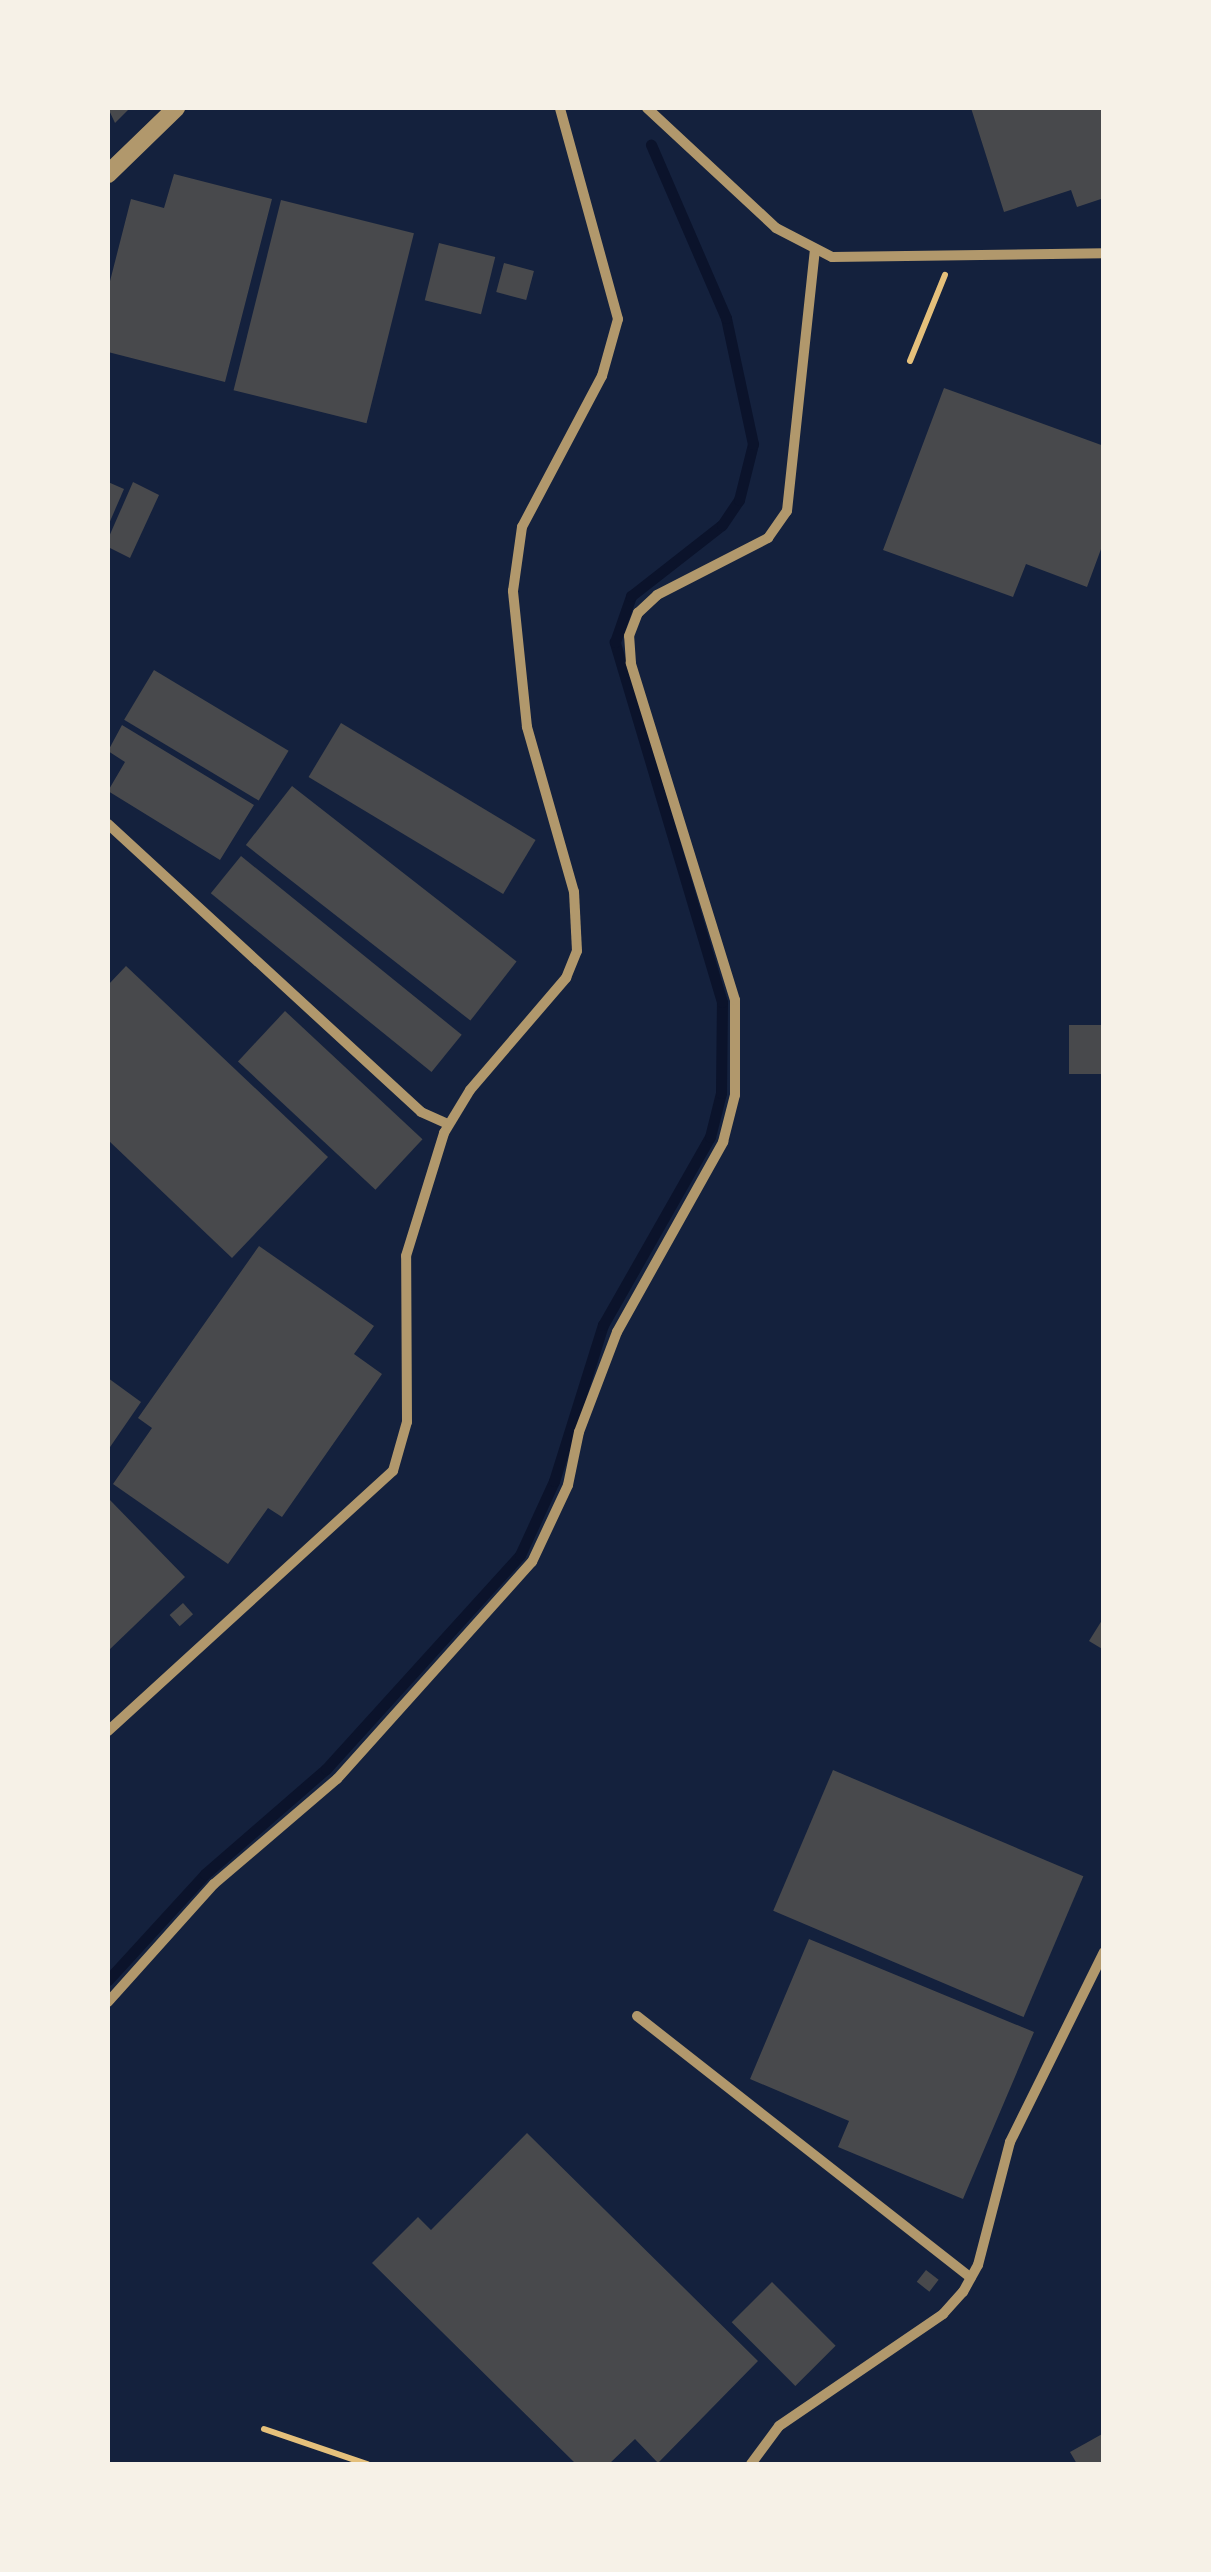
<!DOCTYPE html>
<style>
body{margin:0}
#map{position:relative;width:1211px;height:2572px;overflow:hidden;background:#14213d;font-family:Manrope,sans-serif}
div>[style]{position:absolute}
.stream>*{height:11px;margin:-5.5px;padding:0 5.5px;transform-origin:5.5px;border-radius:5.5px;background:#0b132b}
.building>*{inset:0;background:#48494c;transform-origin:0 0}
.path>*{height:6px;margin:-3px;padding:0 3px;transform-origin:3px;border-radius:3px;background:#e5c07b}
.minor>*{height:10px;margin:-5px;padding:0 5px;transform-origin:5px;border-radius:5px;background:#b1986c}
.tertiary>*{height:18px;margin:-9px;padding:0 9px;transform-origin:9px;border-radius:9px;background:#b1986c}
span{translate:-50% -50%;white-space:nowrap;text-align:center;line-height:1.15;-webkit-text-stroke:10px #f6f1e7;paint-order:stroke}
.frame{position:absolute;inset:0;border:110px solid #f6f1e7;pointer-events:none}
</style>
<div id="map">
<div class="stream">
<div style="left:108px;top:1980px;width:144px;rotate:-47.5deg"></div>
<div style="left:205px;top:1874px;width:160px;rotate:-41deg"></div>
<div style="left:326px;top:1769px;width:289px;rotate:-47.8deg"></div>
<div style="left:520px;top:1555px;width:81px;rotate:-65.3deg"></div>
<div style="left:554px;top:1481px;width:164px;rotate:-72.6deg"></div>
<div style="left:603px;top:1325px;width:216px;rotate:-60.4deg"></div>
<div style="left:710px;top:1137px;width:45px;rotate:-76deg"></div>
<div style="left:721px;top:1093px;width:91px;rotate:-89.4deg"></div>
<div style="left:722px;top:1002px;width:376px;rotate:-106.6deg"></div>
<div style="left:615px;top:642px;width:49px;rotate:-70.8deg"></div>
<div style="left:631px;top:596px;width:115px;rotate:-38deg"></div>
<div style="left:722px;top:525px;width:30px;rotate:-56deg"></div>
<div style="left:739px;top:500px;width:58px;rotate:-76deg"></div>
<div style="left:753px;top:444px;width:129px;rotate:-102.1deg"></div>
<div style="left:726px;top:318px;width:189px;rotate:-113.4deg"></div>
</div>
<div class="building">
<div style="clip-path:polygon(108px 108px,130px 108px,115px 123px)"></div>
<div style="clip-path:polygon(971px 108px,1104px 108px,1104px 198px,1077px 207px,1071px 190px,1004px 212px)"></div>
<div style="clip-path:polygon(174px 174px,272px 199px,225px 382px,108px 352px,108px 289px,131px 199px,164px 208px)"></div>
<div style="left:281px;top:200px;width:137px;height:196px;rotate:14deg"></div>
<div style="left:439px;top:243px;width:58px;height:59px;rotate:14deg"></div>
<div style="left:504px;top:263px;width:31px;height:30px;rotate:15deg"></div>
<div style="clip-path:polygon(944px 388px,1104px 446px,1104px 541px,1087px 587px,1026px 564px,1013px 597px,883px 550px)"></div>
<div style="clip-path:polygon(108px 482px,124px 489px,108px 526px)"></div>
<div style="clip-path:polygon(133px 482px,159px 495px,130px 558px,108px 547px,108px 539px)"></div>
<div style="left:154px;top:670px;width:157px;height:58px;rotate:31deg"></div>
<div style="left:341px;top:723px;width:227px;height:63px;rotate:31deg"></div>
<div style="clip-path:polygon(122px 725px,254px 805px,220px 860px,108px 791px,125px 762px,108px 751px)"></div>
<div style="left:292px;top:786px;width:285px;height:75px;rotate:38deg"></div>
<div style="left:241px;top:856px;width:284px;height:48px;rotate:39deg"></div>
<div style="clip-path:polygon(126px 966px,328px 1157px,232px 1258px,108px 1140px,108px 985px)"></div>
<div style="left:285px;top:1011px;width:188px;height:69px;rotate:43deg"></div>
<div style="left:1069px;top:1025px;width:35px;height:49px"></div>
<div style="clip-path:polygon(259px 1246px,374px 1326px,354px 1354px,382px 1374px,282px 1517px,268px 1508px,228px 1564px,113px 1484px,152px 1428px,138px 1418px)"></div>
<div style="clip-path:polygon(108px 1378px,141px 1402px,108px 1450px)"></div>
<div style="clip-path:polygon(108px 1498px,185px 1577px,108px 1651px)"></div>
<div style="left:183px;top:1603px;width:15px;height:18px;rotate:48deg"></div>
<div style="clip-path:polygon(1104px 1617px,1104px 1650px,1089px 1641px)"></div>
<div style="left:833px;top:1770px;width:272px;height:153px;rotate:23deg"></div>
<div style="clip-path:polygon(809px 1939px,1034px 2032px,963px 2199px,838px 2147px,849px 2121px,750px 2079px)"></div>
<div style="clip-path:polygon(527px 2133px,758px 2361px,658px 2463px,635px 2439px,609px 2464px,576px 2464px,372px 2263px,418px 2217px,431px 2230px)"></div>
<div style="left:926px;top:2270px;width:16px;height:15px;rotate:38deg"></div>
<div style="left:772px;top:2282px;width:90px;height:57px;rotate:45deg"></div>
<div style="clip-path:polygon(1104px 2433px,1104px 2464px,1077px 2464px,1070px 2452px)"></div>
</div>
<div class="path">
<div style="left:910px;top:361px;width:93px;rotate:-67.9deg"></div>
<div style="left:264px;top:2429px;width:109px;rotate:18.8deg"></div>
</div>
<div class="minor">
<div style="left:647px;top:108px;width:176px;rotate:42.9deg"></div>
<div style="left:776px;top:228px;width:63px;rotate:27.4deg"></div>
<div style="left:832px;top:257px;width:272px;rotate:-0.8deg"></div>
<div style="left:108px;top:824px;width:425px;rotate:42.6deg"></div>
<div style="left:421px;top:1112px;width:30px;rotate:24deg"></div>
<div style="left:108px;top:1731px;width:386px;rotate:-42.4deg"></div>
<div style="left:393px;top:1471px;width:51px;rotate:-74.1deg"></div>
<div style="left:407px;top:1422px;width:166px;rotate:-90.3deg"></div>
<div style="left:406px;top:1256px;width:129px;rotate:-72.8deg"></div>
<div style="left:444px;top:1133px;width:50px;rotate:-58.8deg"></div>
<div style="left:470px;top:1090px;width:148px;rotate:-49.4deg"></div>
<div style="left:566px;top:978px;width:29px;rotate:-68deg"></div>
<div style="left:577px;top:951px;width:59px;rotate:-92.9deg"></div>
<div style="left:574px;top:892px;width:172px;rotate:-105.9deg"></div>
<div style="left:527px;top:727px;width:137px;rotate:-95.9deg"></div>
<div style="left:513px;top:591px;width:65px;rotate:-82deg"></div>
<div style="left:522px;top:527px;width:171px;rotate:-62.1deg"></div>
<div style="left:602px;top:376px;width:59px;rotate:-74.3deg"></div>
<div style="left:618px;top:319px;width:219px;rotate:-105.4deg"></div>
<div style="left:108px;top:2002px;width:159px;rotate:-48.1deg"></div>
<div style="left:214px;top:1884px;width:162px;rotate:-40.5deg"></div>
<div style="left:337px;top:1779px;width:292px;rotate:-48.1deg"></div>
<div style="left:532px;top:1562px;width:85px;rotate:-64.9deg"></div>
<div style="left:568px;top:1485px;width:54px;rotate:-78.3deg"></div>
<div style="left:579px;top:1432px;width:107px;rotate:-69.2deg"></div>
<div style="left:617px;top:1332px;width:218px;rotate:-60.8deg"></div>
<div style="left:723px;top:1142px;width:49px;rotate:-75.7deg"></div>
<div style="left:735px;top:1095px;width:95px;rotate:-90deg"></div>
<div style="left:735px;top:1000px;width:353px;rotate:-107.2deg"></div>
<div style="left:631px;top:663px;width:27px;rotate:-94deg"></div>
<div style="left:629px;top:636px;width:25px;rotate:-69deg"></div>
<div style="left:638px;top:613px;width:26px;rotate:-43deg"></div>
<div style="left:657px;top:595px;width:125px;rotate:-27.2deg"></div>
<div style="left:768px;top:538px;width:33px;rotate:-55deg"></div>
<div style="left:787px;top:511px;width:262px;rotate:-83.9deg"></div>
<div style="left:637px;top:2016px;width:424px;rotate:38.1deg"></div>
<div style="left:751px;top:2464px;width:47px;rotate:-53.6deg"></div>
<div style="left:779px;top:2426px;width:199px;rotate:-34.3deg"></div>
<div style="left:943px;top:2314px;width:30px;rotate:-48deg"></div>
<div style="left:963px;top:2292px;width:31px;rotate:-61deg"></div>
<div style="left:978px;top:2265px;width:127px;rotate:-75.4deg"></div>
<div style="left:1010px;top:2142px;width:212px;rotate:-63.7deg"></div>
</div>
<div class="tertiary">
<div style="left:108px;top:174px;width:95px;rotate:-44.1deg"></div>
</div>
<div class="frame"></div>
</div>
